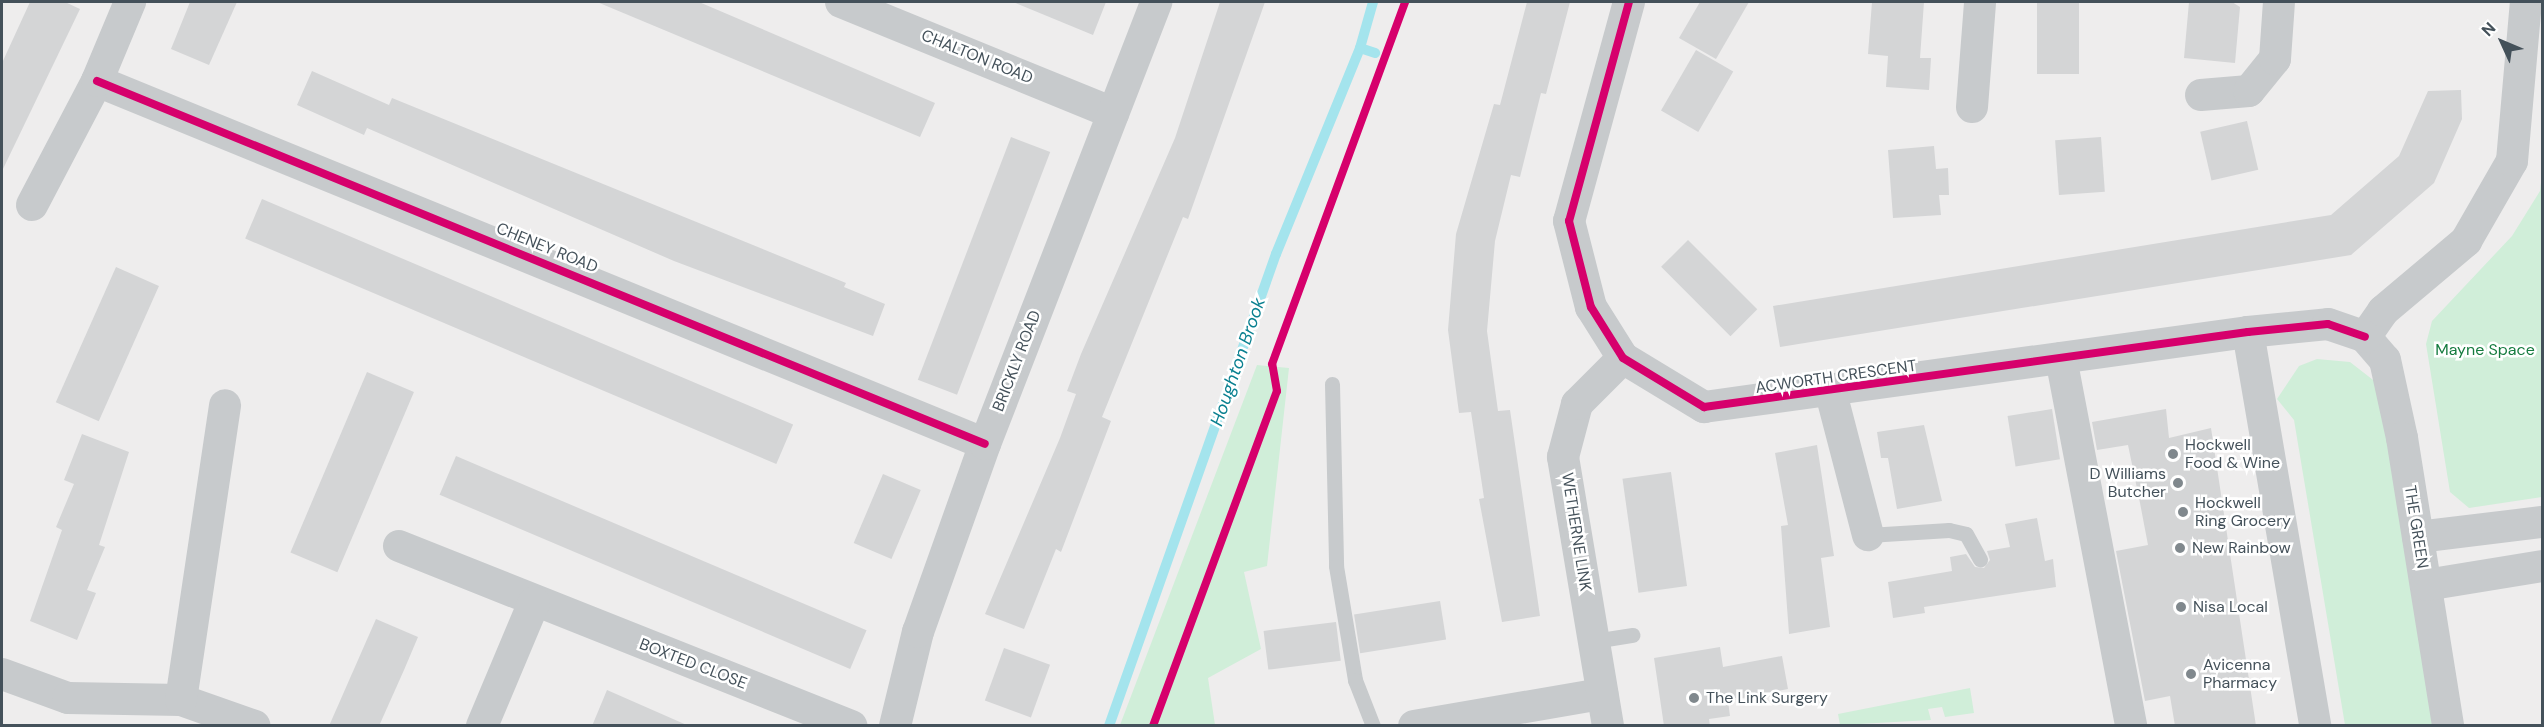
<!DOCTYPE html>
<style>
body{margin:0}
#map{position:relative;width:2544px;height:727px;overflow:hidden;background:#eeeded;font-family:"DM Sans",sans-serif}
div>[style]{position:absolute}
.green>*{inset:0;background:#d0eed9}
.stream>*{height:10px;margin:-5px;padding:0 5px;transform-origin:5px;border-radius:5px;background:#a4e4ed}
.building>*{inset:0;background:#d4d5d6;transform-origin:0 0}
.service>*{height:15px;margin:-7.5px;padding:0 7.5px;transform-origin:7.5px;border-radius:7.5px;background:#c7cacc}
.minor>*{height:32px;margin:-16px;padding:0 16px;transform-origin:16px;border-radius:16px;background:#c7cacc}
.cycleway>*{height:8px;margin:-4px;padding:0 4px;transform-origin:4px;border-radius:4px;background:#d6006c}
.dots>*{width:16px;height:16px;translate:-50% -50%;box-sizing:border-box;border:3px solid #fff;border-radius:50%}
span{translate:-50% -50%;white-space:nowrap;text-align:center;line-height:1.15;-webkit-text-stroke:5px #fff;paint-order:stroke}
.street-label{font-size:16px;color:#44515a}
.park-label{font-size:16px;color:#157b3f}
.poi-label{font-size:16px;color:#44515a}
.left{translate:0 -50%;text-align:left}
.right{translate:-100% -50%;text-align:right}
.water-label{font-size:18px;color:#0a8090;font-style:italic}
.frame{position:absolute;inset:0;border:3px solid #44515a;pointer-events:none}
.north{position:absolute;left:2472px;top:12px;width:60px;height:60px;-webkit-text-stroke:4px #fff;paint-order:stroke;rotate:314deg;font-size:16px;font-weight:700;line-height:24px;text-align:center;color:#44515a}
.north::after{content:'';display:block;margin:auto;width:21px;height:27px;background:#44515a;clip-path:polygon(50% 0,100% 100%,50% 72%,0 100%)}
</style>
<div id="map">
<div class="green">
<div style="clip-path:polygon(2542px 174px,2542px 497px,2469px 508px,2450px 492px,2426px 344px,2432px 321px,2512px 236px,2540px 191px)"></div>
<div style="clip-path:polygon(2317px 359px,2350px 362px,2377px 383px,2440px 725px,2345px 725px,2294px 420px,2277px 399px,2299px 366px)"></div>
<div style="clip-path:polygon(1257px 365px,1289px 368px,1267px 566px,1244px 572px,1261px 649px,1208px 678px,1215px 725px,1120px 725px)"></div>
<div style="clip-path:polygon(1970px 688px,1974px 713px,1945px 717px,1942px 707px,1928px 709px,1931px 720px,1840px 725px,1838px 714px)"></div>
</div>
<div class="stream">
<div style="left:1360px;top:48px;width:16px;rotate:18deg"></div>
<div style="left:1109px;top:726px;width:501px;rotate:-70.52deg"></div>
<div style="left:1276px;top:254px;width:222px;rotate:-67.8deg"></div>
<div style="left:1360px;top:48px;width:48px;rotate:-74.2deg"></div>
</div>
<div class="building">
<div style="clip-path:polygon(30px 2px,65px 2px,80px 9px,2px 171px,2px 63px)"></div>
<div style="clip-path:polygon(190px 2px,237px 2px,209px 65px,171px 49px)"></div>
<div style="clip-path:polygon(597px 2px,699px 2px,935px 103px,920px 137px)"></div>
<div style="clip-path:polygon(1013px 2px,1106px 2px,1093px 35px)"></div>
<div style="clip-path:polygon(1220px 2px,1265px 2px,1188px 219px,1183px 217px,1102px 417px,1111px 421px,1061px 552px,1056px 549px,1024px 629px,985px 614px,1060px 438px,1076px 394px,1067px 391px,1081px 354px,1175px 138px)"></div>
<div style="clip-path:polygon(1527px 2px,1570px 2px,1546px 94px,1541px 93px,1520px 177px,1511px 175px,1495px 241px,1487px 331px,1498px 411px,1510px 410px,1540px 616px,1502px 622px,1479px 499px,1484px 498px,1471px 412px,1459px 413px,1448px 330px,1456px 234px,1494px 104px,1500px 105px)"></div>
<div style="clip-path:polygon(1700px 2px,1749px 2px,1716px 59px,1679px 38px)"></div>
<div style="clip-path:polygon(1872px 2px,1924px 2px,1920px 58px,1931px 58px,1929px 90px,1886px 87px,1888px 56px,1868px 54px)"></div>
<div style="left:2037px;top:2px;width:42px;height:72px"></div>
<div style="clip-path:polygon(2189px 2px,2232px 2px,2240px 7px,2235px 63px,2184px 58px)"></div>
<div style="left:1696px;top:50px;width:43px;height:70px;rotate:30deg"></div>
<div style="clip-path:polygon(312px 71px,389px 105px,392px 98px,846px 283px,844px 287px,885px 304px,873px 336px,674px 261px,367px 128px,364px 135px,297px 105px)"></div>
<div style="clip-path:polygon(2461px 90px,2462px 119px,2434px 183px,2351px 255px,1780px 347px,1773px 306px,2331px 215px,2399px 156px,2428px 91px)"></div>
<div style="left:2247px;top:121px;width:50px;height:48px;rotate:77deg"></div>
<div style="left:1011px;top:137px;width:42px;height:260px;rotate:21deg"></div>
<div style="left:2101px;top:137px;width:55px;height:46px;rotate:86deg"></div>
<div style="clip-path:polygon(1934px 146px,1936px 169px,1948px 168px,1949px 195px,1939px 195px,1941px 215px,1893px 218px,1888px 150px)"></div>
<div style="left:262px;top:199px;width:577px;height:43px;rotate:23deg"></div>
<div style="left:1688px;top:240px;width:98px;height:38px;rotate:45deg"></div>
<div style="left:116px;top:267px;width:47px;height:148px;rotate:24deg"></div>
<div style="left:367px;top:372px;width:51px;height:196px;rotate:23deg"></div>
<div style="left:2052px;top:409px;width:51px;height:45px;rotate:81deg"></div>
<div style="clip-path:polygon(2166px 409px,2169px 438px,2211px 428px,2256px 726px,2175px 726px,2170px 696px,2145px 701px,2116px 551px,2148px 545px,2140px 503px,2128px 445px,2097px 450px,2092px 422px)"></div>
<div style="clip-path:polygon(1924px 425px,1942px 501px,1897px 509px,1888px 458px,1881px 458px,1877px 432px)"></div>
<div style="clip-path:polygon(82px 434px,129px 452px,99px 545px,105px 547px,87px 590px,96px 593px,77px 640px,30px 621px,62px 530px,56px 527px,74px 484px,64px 480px)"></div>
<div style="clip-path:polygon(1817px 445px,1834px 556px,1821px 558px,1830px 627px,1789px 634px,1781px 526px,1788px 525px,1775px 453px)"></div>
<div style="left:456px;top:456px;width:446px;height:42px;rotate:23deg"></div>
<div style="left:1671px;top:472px;width:115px;height:49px;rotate:82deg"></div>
<div style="left:883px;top:474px;width:41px;height:75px;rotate:23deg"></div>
<div style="clip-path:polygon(2037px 518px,2045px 561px,2053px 559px,2056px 587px,1924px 607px,1925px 613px,1893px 618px,1888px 582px,1952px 571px,1950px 557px,1966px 554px,1975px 567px,1984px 568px,1990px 560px,1987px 551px,2010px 547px,2005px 524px)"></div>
<div style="left:1440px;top:601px;width:39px;height:87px;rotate:81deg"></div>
<div style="clip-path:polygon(376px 619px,418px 637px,404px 670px,379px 726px,329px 726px)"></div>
<div style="left:1336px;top:622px;width:39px;height:73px;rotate:83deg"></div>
<div style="clip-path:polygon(1720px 647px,1723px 667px,1782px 656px,1788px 689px,1728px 701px,1730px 716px,1709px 719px,1710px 726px,1664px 726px,1654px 658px)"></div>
<div style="left:1004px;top:648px;width:49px;height:56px;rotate:20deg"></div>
<div style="clip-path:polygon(607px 690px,689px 726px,592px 726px)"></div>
</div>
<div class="service">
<div style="left:1332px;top:384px;width:182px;rotate:88.7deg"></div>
<div style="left:1336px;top:566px;width:116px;rotate:80.5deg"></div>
<div style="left:1355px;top:680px;width:49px;rotate:68.6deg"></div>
<div style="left:1868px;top:535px;width:81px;rotate:-3.5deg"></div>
<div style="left:1949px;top:530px;width:17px;rotate:13deg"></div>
<div style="left:1966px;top:534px;width:29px;rotate:61deg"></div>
<div style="left:1594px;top:641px;width:39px;rotate:-9deg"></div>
</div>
<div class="minor">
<div style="left:841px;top:2px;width:294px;rotate:22.2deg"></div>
<div style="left:1629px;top:2px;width:227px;rotate:105.3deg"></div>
<div style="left:1569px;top:221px;width:89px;rotate:75.7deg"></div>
<div style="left:1591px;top:307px;width:60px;rotate:57.9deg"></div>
<div style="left:1623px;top:358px;width:95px;rotate:31.2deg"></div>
<div style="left:1704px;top:407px;width:549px;rotate:-7.85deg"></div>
<div style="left:2248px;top:332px;width:80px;rotate:-5.7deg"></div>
<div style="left:2328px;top:324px;width:39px;rotate:19deg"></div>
<div style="left:97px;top:81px;width:959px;rotate:22.23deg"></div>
<div style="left:2201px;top:95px;width:48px;rotate:-4.8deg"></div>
<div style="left:2249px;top:91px;width:41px;rotate:-50.9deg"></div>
<div style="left:2275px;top:59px;width:57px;rotate:-86deg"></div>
<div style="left:1972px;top:107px;width:105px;rotate:-85.6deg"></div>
<div style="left:32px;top:205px;width:140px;rotate:-62.3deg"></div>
<div style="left:97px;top:81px;width:86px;rotate:-67.3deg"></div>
<div style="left:2248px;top:332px;width:400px;rotate:80.3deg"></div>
<div style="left:2365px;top:337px;width:30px;rotate:49deg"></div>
<div style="left:2385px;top:360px;width:80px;rotate:77.7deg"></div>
<div style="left:2402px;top:438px;width:292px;rotate:80.9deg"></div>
<div style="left:2365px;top:337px;width:32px;rotate:-55deg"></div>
<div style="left:2383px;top:311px;width:109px;rotate:-40.1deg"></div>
<div style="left:2466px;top:241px;width:92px;rotate:-60.1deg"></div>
<div style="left:2512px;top:161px;width:160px;rotate:-85deg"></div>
<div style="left:2061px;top:358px;width:375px;rotate:79.2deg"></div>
<div style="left:1831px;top:393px;width:147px;rotate:75.4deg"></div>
<div style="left:2418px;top:537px;width:125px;rotate:-6.9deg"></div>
<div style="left:399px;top:546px;width:487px;rotate:21.7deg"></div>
<div style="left:2426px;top:585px;width:118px;rotate:-9.3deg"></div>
<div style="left:2px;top:674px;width:70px;rotate:20deg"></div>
<div style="left:68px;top:698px;width:113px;rotate:1deg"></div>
<div style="left:181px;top:700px;width:78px;rotate:19.4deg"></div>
<div style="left:181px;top:700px;width:298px;rotate:-81.5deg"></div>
<div style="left:482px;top:726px;width:134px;rotate:-67.2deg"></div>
<div style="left:895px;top:726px;width:97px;rotate:-76.3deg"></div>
<div style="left:918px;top:632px;width:200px;rotate:-70.4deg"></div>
<div style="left:985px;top:444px;width:474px;rotate:-68.8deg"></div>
<div style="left:1414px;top:726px;width:191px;rotate:-9.7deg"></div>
<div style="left:1608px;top:726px;width:273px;rotate:-99.5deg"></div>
<div style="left:1563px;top:457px;width:55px;rotate:-75.2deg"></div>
<div style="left:1577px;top:404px;width:65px;rotate:-45deg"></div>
</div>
<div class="cycleway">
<div style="left:1629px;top:2px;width:227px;rotate:105.3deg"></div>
<div style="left:1569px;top:221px;width:89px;rotate:75.7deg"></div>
<div style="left:1591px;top:307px;width:60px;rotate:57.9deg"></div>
<div style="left:1623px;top:358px;width:95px;rotate:31.2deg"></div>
<div style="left:1704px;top:407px;width:549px;rotate:-7.85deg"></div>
<div style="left:2248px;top:332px;width:80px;rotate:-5.7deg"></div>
<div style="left:2328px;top:324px;width:39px;rotate:19deg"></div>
<div style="left:97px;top:81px;width:959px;rotate:22.23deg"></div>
<div style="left:1153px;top:726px;width:357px;rotate:-69.7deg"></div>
<div style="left:1277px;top:391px;width:27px;rotate:-100deg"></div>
<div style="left:1272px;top:364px;width:386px;rotate:-69.8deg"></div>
</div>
<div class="dots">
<div style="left:2173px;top:454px;background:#80888d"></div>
<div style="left:2178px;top:483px;background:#80888d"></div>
<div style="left:2183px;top:512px;background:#80888d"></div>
<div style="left:2180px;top:548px;background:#80888d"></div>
<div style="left:2181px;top:607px;background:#80888d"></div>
<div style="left:2191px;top:674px;background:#80888d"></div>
<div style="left:1694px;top:698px;background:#80888d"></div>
</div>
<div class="street-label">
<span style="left:977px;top:57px;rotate:22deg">CHALTON ROAD</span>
<span style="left:547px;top:248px;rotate:22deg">CHENEY ROAD</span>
<span style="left:1017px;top:361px;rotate:-69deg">BRICKLY ROAD</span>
<span style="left:1836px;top:377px;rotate:-8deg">ACWORTH CRESCENT</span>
<span style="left:2416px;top:527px;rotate:81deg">THE GREEN</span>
<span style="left:1576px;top:532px;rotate:81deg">WETHERNE LINK</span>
<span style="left:693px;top:664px;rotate:21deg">BOXTED CLOSE</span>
</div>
<div class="park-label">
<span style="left:2485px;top:350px">Mayne Space</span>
</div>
<div class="poi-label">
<span class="left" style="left:2185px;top:454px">Hockwell<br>Food &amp; Wine</span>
<span class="right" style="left:2166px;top:483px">D Williams<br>Butcher</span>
<span class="left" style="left:2195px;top:512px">Hockwell<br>Ring Grocery</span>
<span class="left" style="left:2192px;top:548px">New Rainbow</span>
<span class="left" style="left:2193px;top:607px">Nisa Local</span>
<span class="left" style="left:2203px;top:674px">Avicenna<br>Pharmacy</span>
<span class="left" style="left:1706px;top:698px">The Link Surgery</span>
</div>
<div class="water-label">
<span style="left:1238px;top:362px;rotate:-71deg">Houghton Brook</span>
</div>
<div class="frame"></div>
<div class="north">N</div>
</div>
